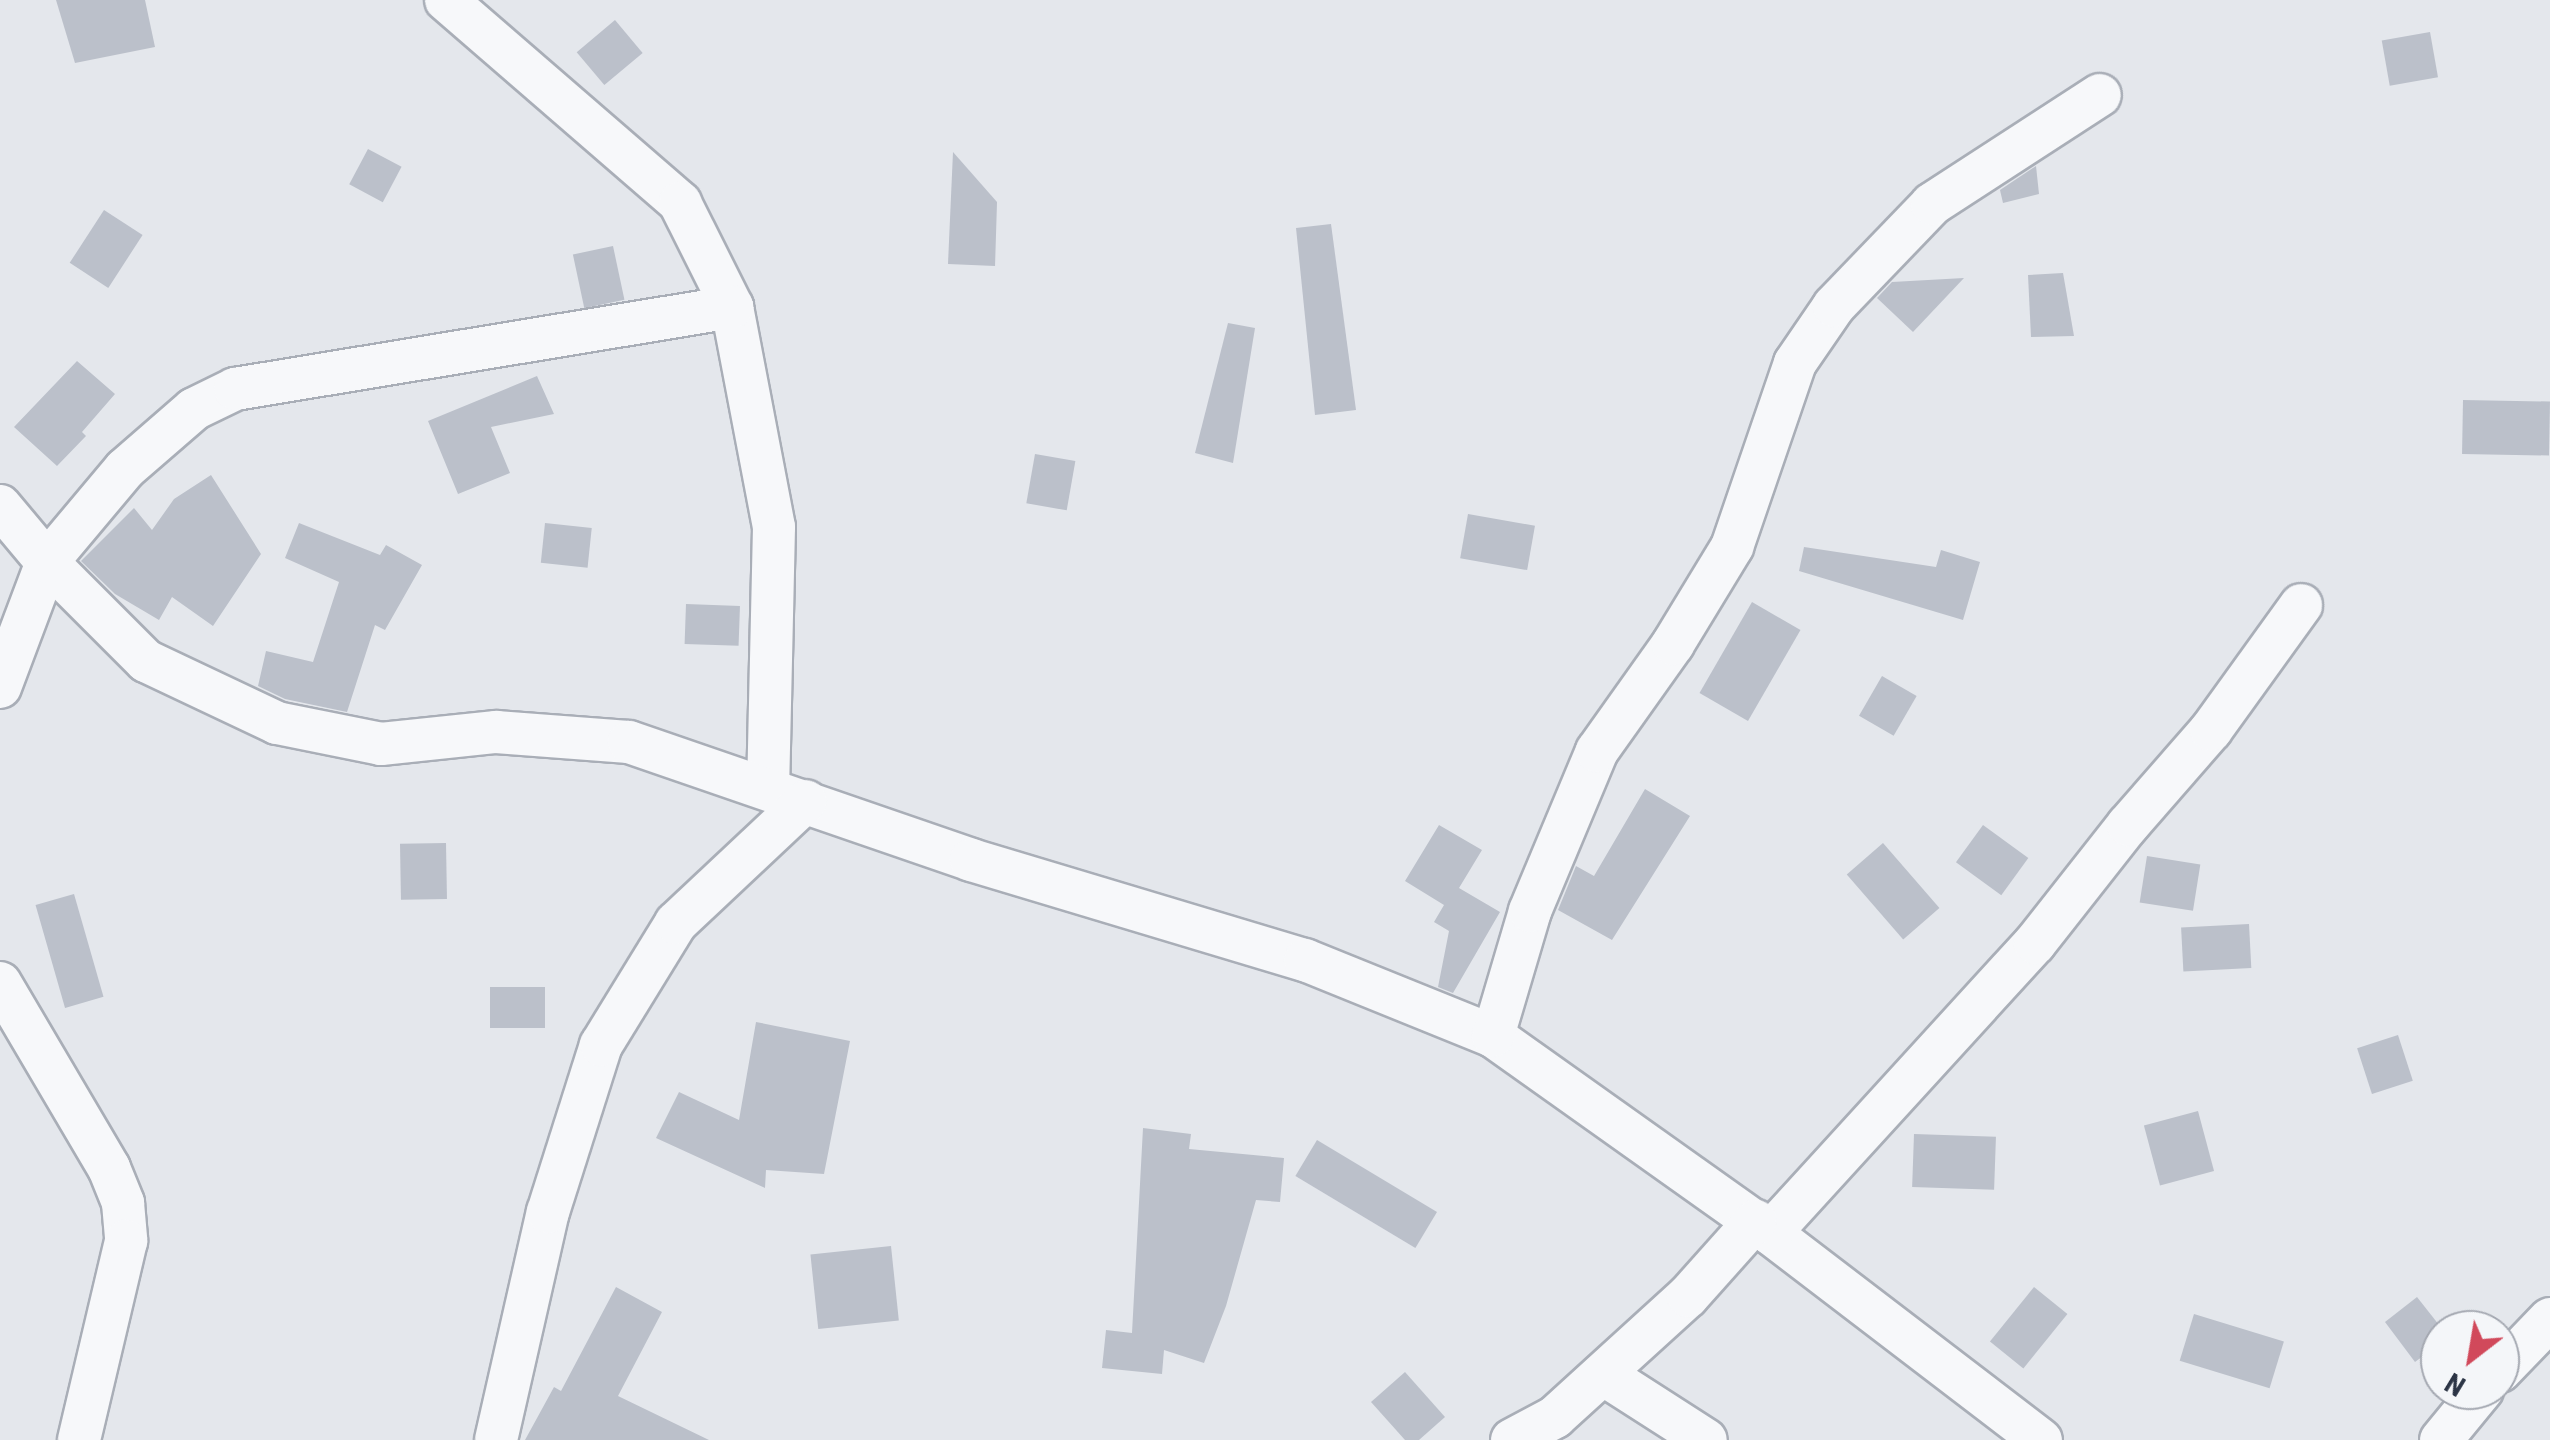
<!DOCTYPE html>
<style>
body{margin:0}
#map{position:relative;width:2550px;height:1440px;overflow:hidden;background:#e4e7ec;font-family:"Roboto Condensed",sans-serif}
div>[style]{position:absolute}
.building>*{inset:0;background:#bbc0ca;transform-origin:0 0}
.roads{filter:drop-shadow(2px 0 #a9aeb7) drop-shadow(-2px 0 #a9aeb7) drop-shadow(0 2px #a9aeb7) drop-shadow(0 -2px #a9aeb7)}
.minor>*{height:42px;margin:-21px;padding:0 21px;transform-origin:21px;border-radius:21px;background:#f7f8fa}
span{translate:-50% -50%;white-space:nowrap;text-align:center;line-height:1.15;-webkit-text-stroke:9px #f4f6f9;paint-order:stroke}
.north{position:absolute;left:2420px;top:1310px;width:100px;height:100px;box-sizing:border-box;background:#f4f6f9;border:2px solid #a4a8b1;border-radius:50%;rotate:211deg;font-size:28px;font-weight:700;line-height:40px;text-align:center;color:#2b3445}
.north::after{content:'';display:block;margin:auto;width:35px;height:45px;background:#d1495b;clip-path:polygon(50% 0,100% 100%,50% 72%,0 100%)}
</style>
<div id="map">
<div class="building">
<div style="clip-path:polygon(56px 0,145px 0,155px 47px,75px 63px)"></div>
<div style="left:615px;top:20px;width:43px;height:50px;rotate:50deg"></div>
<div style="left:2430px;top:32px;width:46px;height:49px;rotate:80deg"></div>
<div style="left:368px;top:149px;width:38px;height:40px;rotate:28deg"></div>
<div style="clip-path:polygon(953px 152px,997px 202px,995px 266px,948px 264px)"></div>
<div style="clip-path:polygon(2036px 166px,2039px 194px,2003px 203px,2000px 190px)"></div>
<div style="left:104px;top:210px;width:46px;height:63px;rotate:33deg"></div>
<div style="clip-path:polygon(1331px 224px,1356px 410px,1315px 415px,1296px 228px)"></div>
<div style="left:613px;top:246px;width:55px;height:41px;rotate:78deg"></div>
<div style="clip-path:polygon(2063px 273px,2074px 336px,2031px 337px,2028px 275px)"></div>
<div style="clip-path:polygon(1964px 278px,1913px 332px,1877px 298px,1892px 282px)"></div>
<div style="clip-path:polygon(1228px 323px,1255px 328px,1233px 463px,1195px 453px)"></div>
<div style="clip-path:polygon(77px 361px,115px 394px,82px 432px,86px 436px,57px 466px,14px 427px)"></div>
<div style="clip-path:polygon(537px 376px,554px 414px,491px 427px,510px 473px,458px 494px,428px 421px)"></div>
<div style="left:2463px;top:400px;width:87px;height:54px;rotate:1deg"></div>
<div style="left:1035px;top:454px;width:41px;height:50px;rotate:10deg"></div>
<div style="clip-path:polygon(211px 475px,261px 554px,213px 626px,172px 597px,159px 620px,115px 594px,81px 561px,134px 508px,152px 530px,174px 499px)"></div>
<div style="left:1468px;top:514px;width:68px;height:45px;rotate:10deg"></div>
<div style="clip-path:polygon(299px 523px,380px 555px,386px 545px,422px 565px,385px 630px,375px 625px,347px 712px,285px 699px,258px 686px,266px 651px,313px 662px,339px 582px,285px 558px)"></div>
<div style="left:545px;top:523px;width:47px;height:40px;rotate:6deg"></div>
<div style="clip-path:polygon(1804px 547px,1936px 567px,1941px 550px,1980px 562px,1963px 620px,1799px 571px)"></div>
<div style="left:1752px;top:602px;width:56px;height:105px;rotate:30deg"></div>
<div style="left:686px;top:604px;width:54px;height:40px;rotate:2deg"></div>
<div style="left:1882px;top:676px;width:40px;height:46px;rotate:30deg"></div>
<div style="clip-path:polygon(1645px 789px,1690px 816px,1612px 940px,1558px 910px,1576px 866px,1594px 876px)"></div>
<div style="clip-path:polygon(1439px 825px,1482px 850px,1459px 888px,1500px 912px,1453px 993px,1438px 987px,1449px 931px,1434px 922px,1444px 905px,1405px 881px)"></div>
<div style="left:1983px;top:825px;width:56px;height:46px;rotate:36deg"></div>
<div style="left:446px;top:843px;width:56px;height:46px;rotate:89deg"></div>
<div style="left:1883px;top:843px;width:86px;height:48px;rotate:49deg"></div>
<div style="left:2147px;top:856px;width:54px;height:47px;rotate:9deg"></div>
<div style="left:74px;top:894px;width:107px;height:40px;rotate:74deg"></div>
<div style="left:2249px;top:924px;width:44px;height:68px;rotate:87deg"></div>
<div style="left:545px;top:987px;width:41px;height:55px;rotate:90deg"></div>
<div style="clip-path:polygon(756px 1022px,850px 1041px,824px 1174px,766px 1170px,765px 1188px,656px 1138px,679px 1092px,739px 1120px)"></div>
<div style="left:2398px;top:1035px;width:48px;height:43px;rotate:72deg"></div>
<div style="left:2198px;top:1111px;width:62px;height:56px;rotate:75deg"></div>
<div style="clip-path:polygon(1143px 1128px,1191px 1134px,1189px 1149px,1284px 1158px,1280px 1202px,1256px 1200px,1226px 1306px,1204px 1363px,1164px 1350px,1162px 1374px,1102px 1368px,1106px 1330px,1132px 1333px)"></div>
<div style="left:1914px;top:1134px;width:82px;height:53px;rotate:2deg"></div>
<div style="left:1317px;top:1140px;width:140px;height:42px;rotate:31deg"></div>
<div style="left:891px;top:1246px;width:75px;height:81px;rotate:84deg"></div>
<div style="clip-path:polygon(616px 1287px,662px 1312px,618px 1396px,709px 1440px,525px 1440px,554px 1387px,561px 1391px)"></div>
<div style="left:2034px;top:1287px;width:43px;height:70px;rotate:39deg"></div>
<div style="clip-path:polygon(2417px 1297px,2443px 1330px,2440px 1343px,2415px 1362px,2385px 1322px)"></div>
<div style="left:2194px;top:1314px;width:94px;height:49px;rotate:17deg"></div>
<div style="clip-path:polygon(1405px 1372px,1445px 1417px,1419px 1440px,1405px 1440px,1371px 1402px)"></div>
</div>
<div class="roads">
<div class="minor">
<div style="left:446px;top:0;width:310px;rotate:40.9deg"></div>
<div style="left:680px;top:203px;width:116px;rotate:63.4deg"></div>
<div style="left:732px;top:307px;width:224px;rotate:79.2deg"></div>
<div style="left:774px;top:527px;width:261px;rotate:91.3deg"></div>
<div style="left:0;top:506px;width:73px;rotate:50deg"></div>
<div style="left:47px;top:562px;width:140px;rotate:45deg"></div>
<div style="left:146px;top:661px;width:145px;rotate:25.3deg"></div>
<div style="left:277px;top:723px;width:106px;rotate:11.4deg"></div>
<div style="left:381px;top:744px;width:116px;rotate:-6deg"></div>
<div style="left:496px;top:732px;width:133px;rotate:4.3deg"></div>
<div style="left:629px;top:742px;width:362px;rotate:19deg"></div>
<div style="left:971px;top:860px;width:349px;rotate:16.7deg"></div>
<div style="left:1305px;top:960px;width:203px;rotate:22deg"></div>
<div style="left:1493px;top:1036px;width:340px;rotate:35.4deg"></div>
<div style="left:1770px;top:1233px;width:341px;rotate:37.4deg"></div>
<div style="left:0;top:687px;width:134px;rotate:-69.4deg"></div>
<div style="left:47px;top:562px;width:121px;rotate:-50deg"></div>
<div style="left:125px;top:469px;width:91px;rotate:-41deg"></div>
<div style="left:194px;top:409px;width:46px;rotate:-26deg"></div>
<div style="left:235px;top:389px;width:504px;rotate:-9.37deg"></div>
<div style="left:0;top:983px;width:215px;rotate:59.5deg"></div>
<div style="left:109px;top:1168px;width:38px;rotate:68deg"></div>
<div style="left:123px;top:1203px;width:38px;rotate:85deg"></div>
<div style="left:126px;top:1241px;width:204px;rotate:103.3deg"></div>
<div style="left:1493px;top:1036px;width:130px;rotate:-73.5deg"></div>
<div style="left:1530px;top:911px;width:173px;rotate:-67.3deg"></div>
<div style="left:1597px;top:751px;width:131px;rotate:-54.6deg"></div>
<div style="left:1673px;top:644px;width:114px;rotate:-58.7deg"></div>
<div style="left:1732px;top:547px;width:194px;rotate:-71.1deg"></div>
<div style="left:1795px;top:363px;width:69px;rotate:-55.6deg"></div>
<div style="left:1834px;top:306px;width:141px;rotate:-46.1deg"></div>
<div style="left:1932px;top:204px;width:200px;rotate:-33deg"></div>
<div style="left:1770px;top:1233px;width:393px;rotate:-47.6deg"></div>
<div style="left:2035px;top:943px;width:150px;rotate:-51.8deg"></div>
<div style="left:2128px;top:825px;width:126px;rotate:-48.9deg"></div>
<div style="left:2211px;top:730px;width:154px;rotate:-54.2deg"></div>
<div style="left:2500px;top:1371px;width:72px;rotate:-46.1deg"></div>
<div style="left:1603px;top:1374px;width:122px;rotate:32.7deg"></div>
<div style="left:496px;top:1440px;width:234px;rotate:-77.2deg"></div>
<div style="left:548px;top:1212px;width:175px;rotate:-72.4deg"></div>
<div style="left:601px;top:1045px;width:143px;rotate:-58.4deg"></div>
<div style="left:676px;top:923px;width:178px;rotate:-43.2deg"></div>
<div style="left:1512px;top:1440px;width:49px;rotate:-28.1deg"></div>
<div style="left:1555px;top:1417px;width:180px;rotate:-42.3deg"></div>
<div style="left:1688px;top:1296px;width:101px;rotate:-48.2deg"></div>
<div style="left:2441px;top:1440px;width:65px;rotate:-50.6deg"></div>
</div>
</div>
<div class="north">N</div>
</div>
